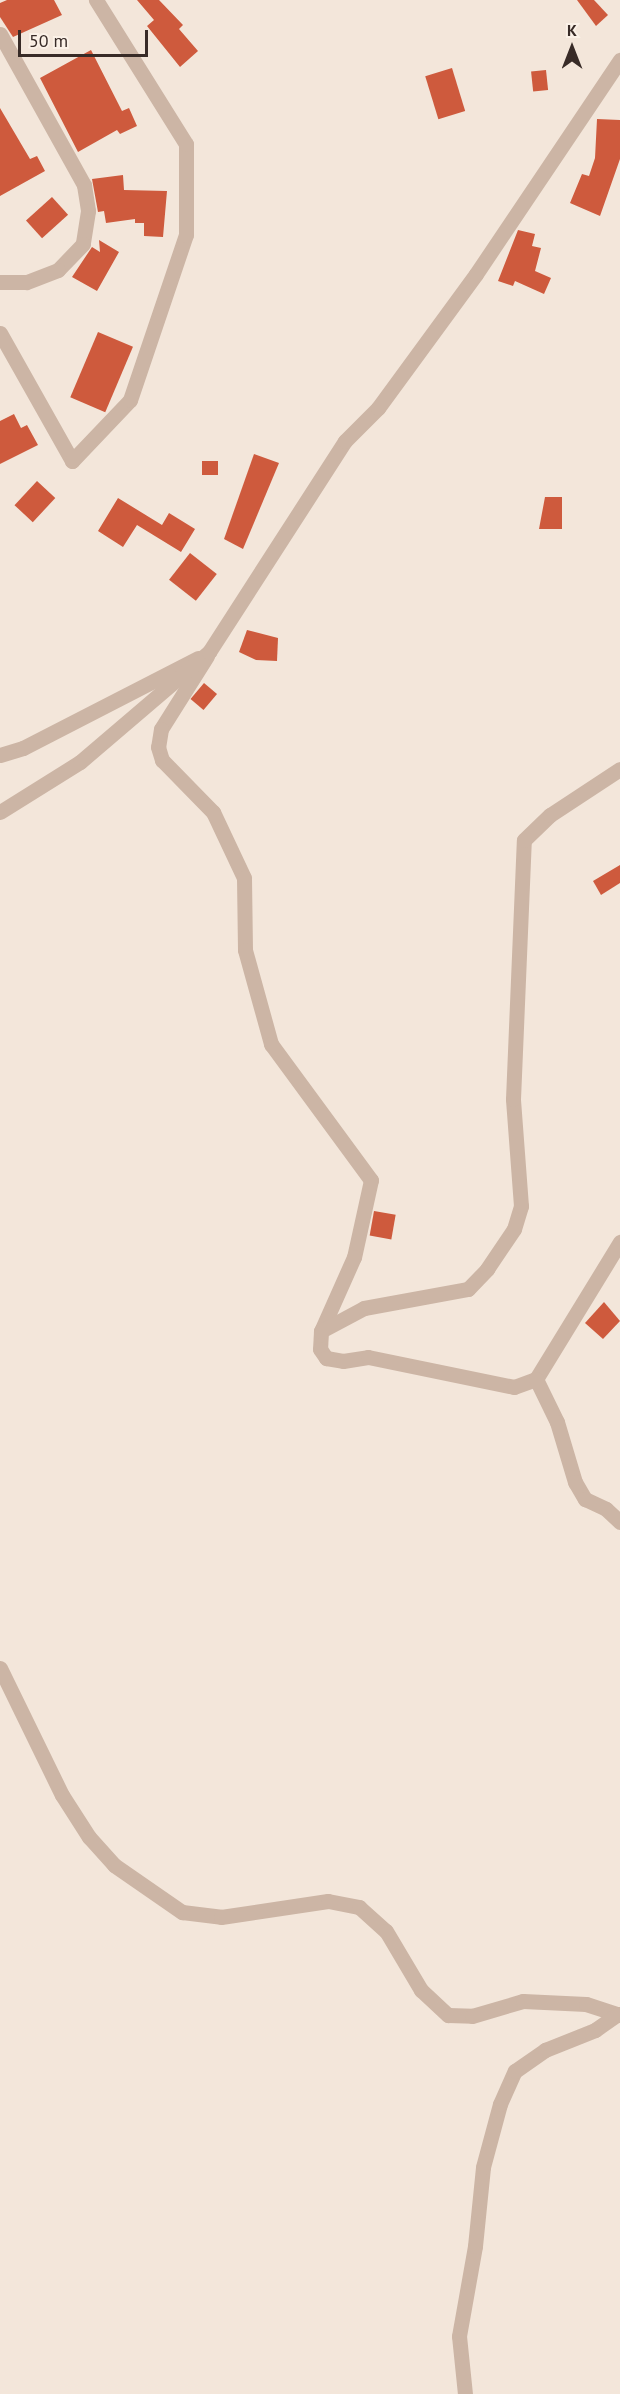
<!DOCTYPE html>
<style>
body{margin:0}
#map{position:relative;width:620px;height:2394px;overflow:hidden;background:#f3e6da;font-family:"PT Sans",sans-serif}
div>[style]{position:absolute}
.building>*{inset:0;background:#ce5a3d;transform-origin:0 0}
.minor>*{height:15px;margin:-7.5px;padding:0 7.5px;transform-origin:7.5px;border-radius:7.5px;background:#ccb5a5}
.tertiary>*{height:15px;margin:-7.5px;padding:0 7.5px;transform-origin:7.5px;border-radius:7.5px;background:#ccb5a5}
span{translate:-50% -50%;white-space:nowrap;text-align:center;line-height:1.15;-webkit-text-stroke:6px #fbf1e7;paint-order:stroke}
.north{position:absolute;left:542px;top:18px;width:60px;height:60px;-webkit-text-stroke:4px #fbf1e7;paint-order:stroke;rotate:0deg;font-size:16px;font-weight:700;line-height:24px;text-align:center;color:#382b27}
.north::after{content:'';display:block;margin:auto;width:21px;height:27px;background:#382b27;clip-path:polygon(50% 0,100% 100%,50% 72%,0 100%)}
.scale{position:absolute;left:18px;top:30px;width:130px;height:27px;box-sizing:border-box;border:3px solid #382b27;border-top:0;padding-left:8px;font-size:18px;line-height:21px;white-space:nowrap;color:#382b27;-webkit-text-stroke:4px #fbf1e7;paint-order:stroke}
</style>
<div id="map">
<div class="building">
<div style="clip-path:polygon(7px 0,54px 0,62px 15px,13px 37px,0 17px,0 3px)"></div>
<div style="clip-path:polygon(137px 0,159px 0,183px 25px,179px 29px,198px 51px,180px 67px,147px 26px,154px 20px)"></div>
<div style="clip-path:polygon(577px 0,594px 0,608px 15px,596px 26px)"></div>
<div style="clip-path:polygon(91px 50px,122px 111px,129px 108px,137px 126px,120px 134px,117px 130px,78px 152px,40px 78px)"></div>
<div style="left:452px;top:68px;width:45px;height:28px;rotate:73deg"></div>
<div style="left:546px;top:70px;width:20px;height:15px;rotate:84deg"></div>
<div style="clip-path:polygon(0 108px,30px 159px,37px 156px,45px 171px,0 196px)"></div>
<div style="clip-path:polygon(597px 119px,620px 120px,620px 159px,600px 216px,570px 203px,582px 174px,589px 176px,595px 158px)"></div>
<div style="clip-path:polygon(123px 175px,124px 190px,167px 191px,163px 237px,144px 236px,144px 223px,135px 223px,135px 219px,106px 223px,104px 211px,98px 212px,92px 179px)"></div>
<div style="left:52px;top:197px;width:24px;height:35px;rotate:48deg"></div>
<div style="clip-path:polygon(518px 230px,535px 234px,532px 246px,541px 248px,535px 271px,551px 278px,544px 294px,515px 281px,513px 286px,498px 281px)"></div>
<div style="clip-path:polygon(99px 240px,119px 252px,97px 291px,72px 277px,92px 247px,100px 252px)"></div>
<div style="left:98px;top:332px;width:38px;height:71px;rotate:23deg"></div>
<div style="clip-path:polygon(14px 414px,21px 428px,27px 425px,38px 445px,0 464px,0 421px)"></div>
<div style="clip-path:polygon(254px 454px,279px 463px,243px 549px,224px 539px)"></div>
<div style="left:202px;top:461px;width:16px;height:14px"></div>
<div style="left:37px;top:481px;width:25px;height:33px;rotate:43deg"></div>
<div style="clip-path:polygon(545px 497px,562px 497px,562px 529px,539px 529px)"></div>
<div style="clip-path:polygon(118px 498px,162px 525px,169px 513px,195px 529px,181px 552px,137px 525px,123px 547px,98px 531px)"></div>
<div style="left:190px;top:553px;width:34px;height:34px;rotate:38deg"></div>
<div style="clip-path:polygon(247px 630px,278px 638px,277px 661px,256px 660px,239px 652px)"></div>
<div style="left:204px;top:683px;width:17px;height:21px;rotate:40deg"></div>
<div style="clip-path:polygon(620px 865px,620px 883px,601px 895px,593px 881px)"></div>
<div style="left:374px;top:1211px;width:22px;height:25px;rotate:10deg"></div>
<div style="clip-path:polygon(604px 1302px,620px 1321px,603px 1339px,585px 1323px)"></div>
</div>
<div class="minor">
<div style="left:0;top:34px;width:173px;rotate:60.9deg"></div>
<div style="left:84px;top:185px;width:26px;rotate:81deg"></div>
<div style="left:88px;top:211px;width:33px;rotate:99deg"></div>
<div style="left:83px;top:244px;width:36px;rotate:134deg"></div>
<div style="left:58px;top:270px;width:34px;rotate:159deg"></div>
<div style="left:26px;top:282px;width:26px;rotate:180deg"></div>
<div style="left:0;top:333px;width:147px;rotate:60.6deg"></div>
<div style="left:72px;top:461px;width:84px;rotate:-46.4deg"></div>
<div style="left:130px;top:400px;width:174px;rotate:-71.3deg"></div>
<div style="left:186px;top:235px;width:91px;rotate:-90deg"></div>
<div style="left:186px;top:144px;width:170px;rotate:-122deg"></div>
<div style="left:207px;top:656px;width:86px;rotate:122.2deg"></div>
<div style="left:161px;top:729px;width:18px;rotate:99deg"></div>
<div style="left:158px;top:747px;width:14px;rotate:73deg"></div>
<div style="left:162px;top:760px;width:73px;rotate:45.6deg"></div>
<div style="left:213px;top:812px;width:73px;rotate:64.8deg"></div>
<div style="left:244px;top:878px;width:72px;rotate:89.2deg"></div>
<div style="left:245px;top:950px;width:98px;rotate:74.5deg"></div>
<div style="left:271px;top:1044px;width:169px;rotate:53.7deg"></div>
<div style="left:371px;top:1180px;width:79px;rotate:102.4deg"></div>
<div style="left:354px;top:1257px;width:81px;rotate:114deg"></div>
<div style="left:321px;top:1331px;width:18px;rotate:93deg"></div>
<div style="left:320px;top:1349px;width:11px;rotate:56deg"></div>
<div style="left:326px;top:1358px;width:17px;rotate:10deg"></div>
<div style="left:343px;top:1361px;width:25px;rotate:-9deg"></div>
<div style="left:368px;top:1357px;width:149px;rotate:11.6deg"></div>
<div style="left:514px;top:1387px;width:23px;rotate:-20deg"></div>
<div style="left:536px;top:1379px;width:161px;rotate:-58.5deg"></div>
<div style="left:0;top:755px;width:24px;rotate:-17deg"></div>
<div style="left:23px;top:748px;width:197px;rotate:-27.2deg"></div>
<div style="left:321px;top:1331px;width:49px;rotate:-28.1deg"></div>
<div style="left:364px;top:1308px;width:106px;rotate:-10.4deg"></div>
<div style="left:468px;top:1289px;width:28px;rotate:-46deg"></div>
<div style="left:487px;top:1269px;width:48px;rotate:-56deg"></div>
<div style="left:514px;top:1229px;width:24px;rotate:-73deg"></div>
<div style="left:521px;top:1206px;width:107px;rotate:-94.3deg"></div>
<div style="left:513px;top:1099px;width:259px;rotate:-87.6deg"></div>
<div style="left:524px;top:840px;width:36px;rotate:-44deg"></div>
<div style="left:550px;top:815px;width:84px;rotate:-33.3deg"></div>
<div style="left:536px;top:1379px;width:48px;rotate:64deg"></div>
<div style="left:557px;top:1422px;width:63px;rotate:73.3deg"></div>
<div style="left:575px;top:1482px;width:20px;rotate:60deg"></div>
<div style="left:585px;top:1499px;width:23px;rotate:25deg"></div>
<div style="left:606px;top:1509px;width:19px;rotate:43deg"></div>
<div style="left:0;top:1668px;width:141px;rotate:64deg"></div>
<div style="left:62px;top:1795px;width:50px;rotate:57.3deg"></div>
<div style="left:89px;top:1837px;width:38px;rotate:48deg"></div>
<div style="left:114px;top:1865px;width:83px;rotate:34.7deg"></div>
<div style="left:182px;top:1912px;width:39px;rotate:7deg"></div>
<div style="left:221px;top:1917px;width:108px;rotate:-8.5deg"></div>
<div style="left:328px;top:1901px;width:32px;rotate:11deg"></div>
<div style="left:359px;top:1907px;width:36px;rotate:42deg"></div>
<div style="left:386px;top:1931px;width:69px;rotate:59.3deg"></div>
<div style="left:421px;top:1990px;width:37px;rotate:43deg"></div>
<div style="left:448px;top:2015px;width:24px;rotate:2deg"></div>
<div style="left:472px;top:2016px;width:53px;rotate:-16.4deg"></div>
<div style="left:523px;top:2001px;width:63px;rotate:2.7deg"></div>
<div style="left:586px;top:2004px;width:36px;rotate:18deg"></div>
<div style="left:465px;top:2394px;width:58px;rotate:-95.9deg"></div>
<div style="left:459px;top:2336px;width:91px;rotate:-79.9deg"></div>
<div style="left:475px;top:2246px;width:79px;rotate:-84.2deg"></div>
<div style="left:483px;top:2167px;width:65px;rotate:-74.9deg"></div>
<div style="left:500px;top:2104px;width:36px;rotate:-66deg"></div>
<div style="left:515px;top:2071px;width:37px;rotate:-35deg"></div>
<div style="left:545px;top:2050px;width:54px;rotate:-21.8deg"></div>
<div style="left:595px;top:2030px;width:28px;rotate:-35deg"></div>
</div>
<div class="tertiary">
<div style="left:0;top:812px;width:94px;rotate:-32deg"></div>
<div style="left:80px;top:762px;width:170px;rotate:-40.5deg"></div>
<div style="left:209px;top:652px;width:251px;rotate:-57.2deg"></div>
<div style="left:345px;top:441px;width:47px;rotate:-45deg"></div>
<div style="left:378px;top:408px;width:166px;rotate:-53.8deg"></div>
<div style="left:476px;top:274px;width:258px;rotate:-56.1deg"></div>
</div>
<div class="north">K</div>
<div class="scale">50 m</div>
</div>
